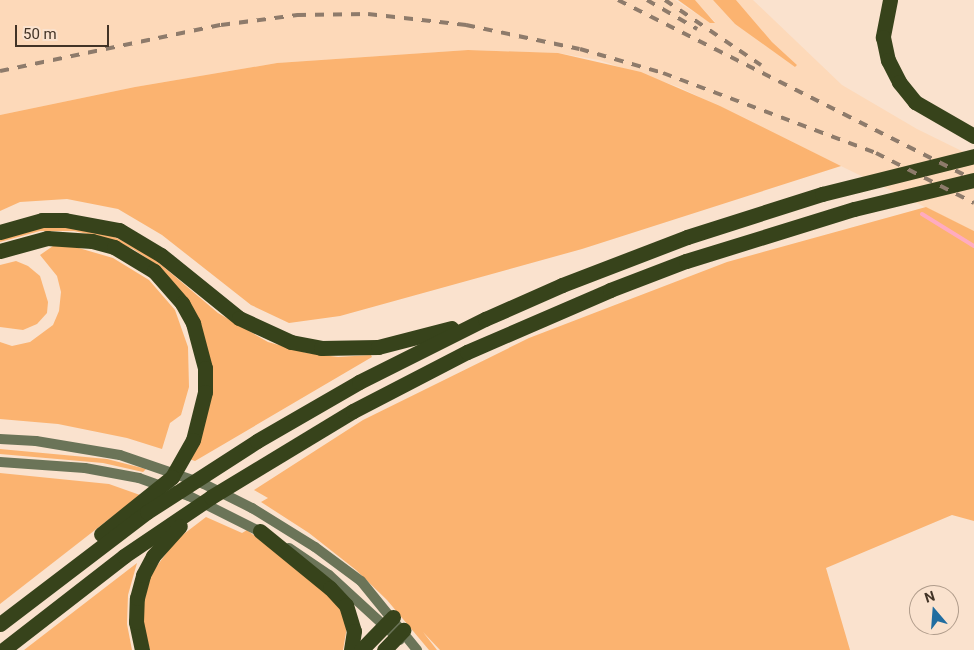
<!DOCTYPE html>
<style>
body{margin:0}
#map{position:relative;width:974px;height:650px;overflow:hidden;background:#fae2ce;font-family:Roboto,sans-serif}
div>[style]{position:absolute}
.built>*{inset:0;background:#fdd9b9}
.green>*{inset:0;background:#fbb370}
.stream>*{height:4px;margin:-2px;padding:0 2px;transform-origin:2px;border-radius:2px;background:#ffabc0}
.secondary>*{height:10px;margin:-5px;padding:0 5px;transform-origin:5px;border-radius:5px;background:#6b7458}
.highway>*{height:15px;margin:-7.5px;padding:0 7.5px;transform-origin:7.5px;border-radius:7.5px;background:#37431b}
.rail>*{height:4px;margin-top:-2px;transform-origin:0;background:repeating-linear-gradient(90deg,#8e7b6b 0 9px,transparent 0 18px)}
span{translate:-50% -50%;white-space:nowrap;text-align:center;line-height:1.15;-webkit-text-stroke:4px #fae2ce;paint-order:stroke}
.north{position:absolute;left:909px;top:585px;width:50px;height:50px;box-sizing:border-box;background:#fae2ce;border:1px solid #b09c8b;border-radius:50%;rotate:342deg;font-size:14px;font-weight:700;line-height:20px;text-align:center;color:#423326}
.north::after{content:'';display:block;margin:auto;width:18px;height:22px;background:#216da0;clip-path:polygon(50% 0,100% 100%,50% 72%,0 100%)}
.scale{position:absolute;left:15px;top:25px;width:94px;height:22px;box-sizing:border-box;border:2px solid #423326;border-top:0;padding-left:6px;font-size:15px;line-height:18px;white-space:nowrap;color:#423326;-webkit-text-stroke:4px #fae2ce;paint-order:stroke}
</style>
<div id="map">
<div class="built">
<div style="clip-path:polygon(0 0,675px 0,711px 23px,715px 22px,695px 0,713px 0,735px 24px,797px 65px,772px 42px,736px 0,753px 0,842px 85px,917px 129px,974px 157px,974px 231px,679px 87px,599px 60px,558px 53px,468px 50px,277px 63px,135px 87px,0 115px)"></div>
</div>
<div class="green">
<div style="clip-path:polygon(678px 0,695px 0,715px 23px,710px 23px)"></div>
<div style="clip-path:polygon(713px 0,736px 0,772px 42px,797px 65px,795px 67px,735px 24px)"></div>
<div style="clip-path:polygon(468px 50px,558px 53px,641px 72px,720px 106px,841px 166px,582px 249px,340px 316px,289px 323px,251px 305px,162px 235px,118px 209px,67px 199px,20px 202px,0 211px,0 115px,135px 87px,277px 63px)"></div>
<div style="clip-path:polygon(926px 207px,974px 231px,974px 521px,952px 515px,826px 568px,850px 650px,440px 650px,423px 632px,437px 650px,429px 650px,387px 600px,356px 570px,309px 533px,261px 502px,268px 498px,254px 490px,363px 420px,529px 338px,727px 262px)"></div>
<div style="clip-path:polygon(57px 226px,107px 234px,121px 240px,152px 257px,218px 313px,268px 342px,307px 353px,338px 357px,371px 355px,372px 357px,195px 461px,189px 459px,208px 355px,148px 259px,133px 249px,106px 238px,74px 231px,40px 231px,0 242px,0 238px,40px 227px)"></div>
<div style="clip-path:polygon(65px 244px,113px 258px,149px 280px,175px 310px,188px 347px,189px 387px,181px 415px,170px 423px,162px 449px,127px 438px,58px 424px,0 419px,0 342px,12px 346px,30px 342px,53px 325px,59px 311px,61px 292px,57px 276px,40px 255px,53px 246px)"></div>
<div style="clip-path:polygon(16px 261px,28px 266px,40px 276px,48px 302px,47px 313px,37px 324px,23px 330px,0 327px,0 265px)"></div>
<div style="clip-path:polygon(0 449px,107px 459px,146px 469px,143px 472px,103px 463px,0 454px)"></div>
<div style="clip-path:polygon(0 473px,109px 484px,140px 495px,0 604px)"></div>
<div style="clip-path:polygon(206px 517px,242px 533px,247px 530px,329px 593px,343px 613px,347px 627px,343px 650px,150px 650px,144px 628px,144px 602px,151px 574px,176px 540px)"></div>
<div style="clip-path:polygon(137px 563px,128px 595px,127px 624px,132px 650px,24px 650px)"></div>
</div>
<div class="stream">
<div style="left:922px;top:214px;width:61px;rotate:31.6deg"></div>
</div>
<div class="secondary">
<div style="left:0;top:439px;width:36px;rotate:3deg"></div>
<div style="left:36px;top:441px;width:85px;rotate:9.5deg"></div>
<div style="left:120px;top:455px;width:89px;rotate:19deg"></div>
<div style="left:204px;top:484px;width:54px;rotate:26.6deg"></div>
<div style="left:252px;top:508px;width:74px;rotate:31.8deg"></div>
<div style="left:315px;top:547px;width:57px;rotate:36.5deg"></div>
<div style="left:361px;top:581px;width:89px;rotate:50.9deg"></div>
<div style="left:0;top:462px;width:85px;rotate:4deg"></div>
<div style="left:85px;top:468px;width:55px;rotate:10.5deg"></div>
<div style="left:139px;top:478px;width:53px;rotate:19.8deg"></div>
<div style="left:189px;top:496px;width:85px;rotate:26.6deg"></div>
<div style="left:289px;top:548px;width:48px;rotate:34deg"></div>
<div style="left:329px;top:575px;width:96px;rotate:42.5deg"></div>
</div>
<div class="highway">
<div style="left:890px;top:0;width:38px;rotate:101deg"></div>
<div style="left:883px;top:37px;width:24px;rotate:78deg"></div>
<div style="left:888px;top:60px;width:25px;rotate:63deg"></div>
<div style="left:899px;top:82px;width:26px;rotate:51deg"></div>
<div style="left:915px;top:102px;width:68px;rotate:30deg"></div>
<div style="left:0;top:232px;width:44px;rotate:-15.9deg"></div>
<div style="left:42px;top:220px;width:23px"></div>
<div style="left:65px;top:220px;width:55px;rotate:10.5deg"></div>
<div style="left:119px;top:230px;width:49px;rotate:30.8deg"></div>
<div style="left:161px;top:255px;width:100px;rotate:38.9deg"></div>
<div style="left:239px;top:318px;width:57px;rotate:24.8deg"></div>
<div style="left:291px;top:342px;width:31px;rotate:11deg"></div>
<div style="left:321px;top:348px;width:57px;rotate:-1deg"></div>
<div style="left:378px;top:347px;width:76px;rotate:-14.4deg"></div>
<div style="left:0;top:251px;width:49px;rotate:-15.5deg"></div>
<div style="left:47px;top:238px;width:45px;rotate:3.8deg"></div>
<div style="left:92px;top:241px;width:23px;rotate:15deg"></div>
<div style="left:114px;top:247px;width:47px;rotate:31deg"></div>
<div style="left:154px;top:271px;width:43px;rotate:48.8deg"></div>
<div style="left:182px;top:303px;width:23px;rotate:61deg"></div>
<div style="left:193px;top:323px;width:47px;rotate:75.1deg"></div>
<div style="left:205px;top:368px;width:24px;rotate:90deg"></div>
<div style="left:205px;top:392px;width:49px;rotate:104deg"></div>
<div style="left:193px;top:440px;width:43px;rotate:119.6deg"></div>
<div style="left:172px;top:477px;width:91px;rotate:141.2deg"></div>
<div style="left:260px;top:531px;width:90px;rotate:39.2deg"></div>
<div style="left:330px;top:588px;width:23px;rotate:47deg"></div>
<div style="left:346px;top:605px;width:27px;rotate:73deg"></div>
<div style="left:354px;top:631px;width:19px;rotate:99deg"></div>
<div style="left:0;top:624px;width:185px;rotate:-37.3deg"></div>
<div style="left:147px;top:512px;width:131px;rotate:-32.8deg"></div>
<div style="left:257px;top:441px;width:118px;rotate:-30deg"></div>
<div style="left:359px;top:382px;width:141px;rotate:-26.6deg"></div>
<div style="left:485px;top:319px;width:84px;rotate:-23.8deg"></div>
<div style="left:562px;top:285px;width:134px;rotate:-21deg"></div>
<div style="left:687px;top:237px;width:142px;rotate:-17.7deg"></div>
<div style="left:822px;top:194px;width:157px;rotate:-14deg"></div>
<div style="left:3px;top:650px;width:153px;rotate:-37.8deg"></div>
<div style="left:124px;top:556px;width:105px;rotate:-34.1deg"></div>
<div style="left:211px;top:497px;width:166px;rotate:-31.2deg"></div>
<div style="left:353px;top:411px;width:128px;rotate:-27.4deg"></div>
<div style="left:467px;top:352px;width:156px;rotate:-23.4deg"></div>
<div style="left:610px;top:290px;width:81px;rotate:-20.9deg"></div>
<div style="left:686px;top:261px;width:176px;rotate:-17.2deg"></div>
<div style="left:854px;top:209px;width:123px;rotate:-13.6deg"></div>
<div style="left:142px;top:650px;width:29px;rotate:-102deg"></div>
<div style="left:136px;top:622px;width:24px;rotate:-88deg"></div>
<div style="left:137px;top:598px;width:24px;rotate:-75deg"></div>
<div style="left:143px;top:575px;width:21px;rotate:-62deg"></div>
<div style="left:153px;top:556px;width:40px;rotate:-48deg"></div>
<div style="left:361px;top:650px;width:46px;rotate:-45.9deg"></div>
<div style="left:384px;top:650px;width:28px;rotate:-46deg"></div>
</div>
<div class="rail">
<div style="left:618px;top:0;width:394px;rotate:26.8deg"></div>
<div style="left:647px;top:0;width:58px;rotate:30.1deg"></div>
<div style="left:665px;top:0;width:116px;rotate:34.1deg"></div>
<div style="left:0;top:71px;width:226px;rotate:-11.8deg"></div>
<div style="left:221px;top:25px;width:77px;rotate:-7.5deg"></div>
<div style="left:297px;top:15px;width:71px;rotate:-0.8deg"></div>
<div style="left:368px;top:14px;width:99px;rotate:6.4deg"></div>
<div style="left:466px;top:25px;width:116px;rotate:11.9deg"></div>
<div style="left:580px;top:49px;width:86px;rotate:16.1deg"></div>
<div style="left:663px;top:73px;width:228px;rotate:20.6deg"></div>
<div style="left:876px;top:153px;width:110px;rotate:27deg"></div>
</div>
<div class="north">N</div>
<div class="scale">50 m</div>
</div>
